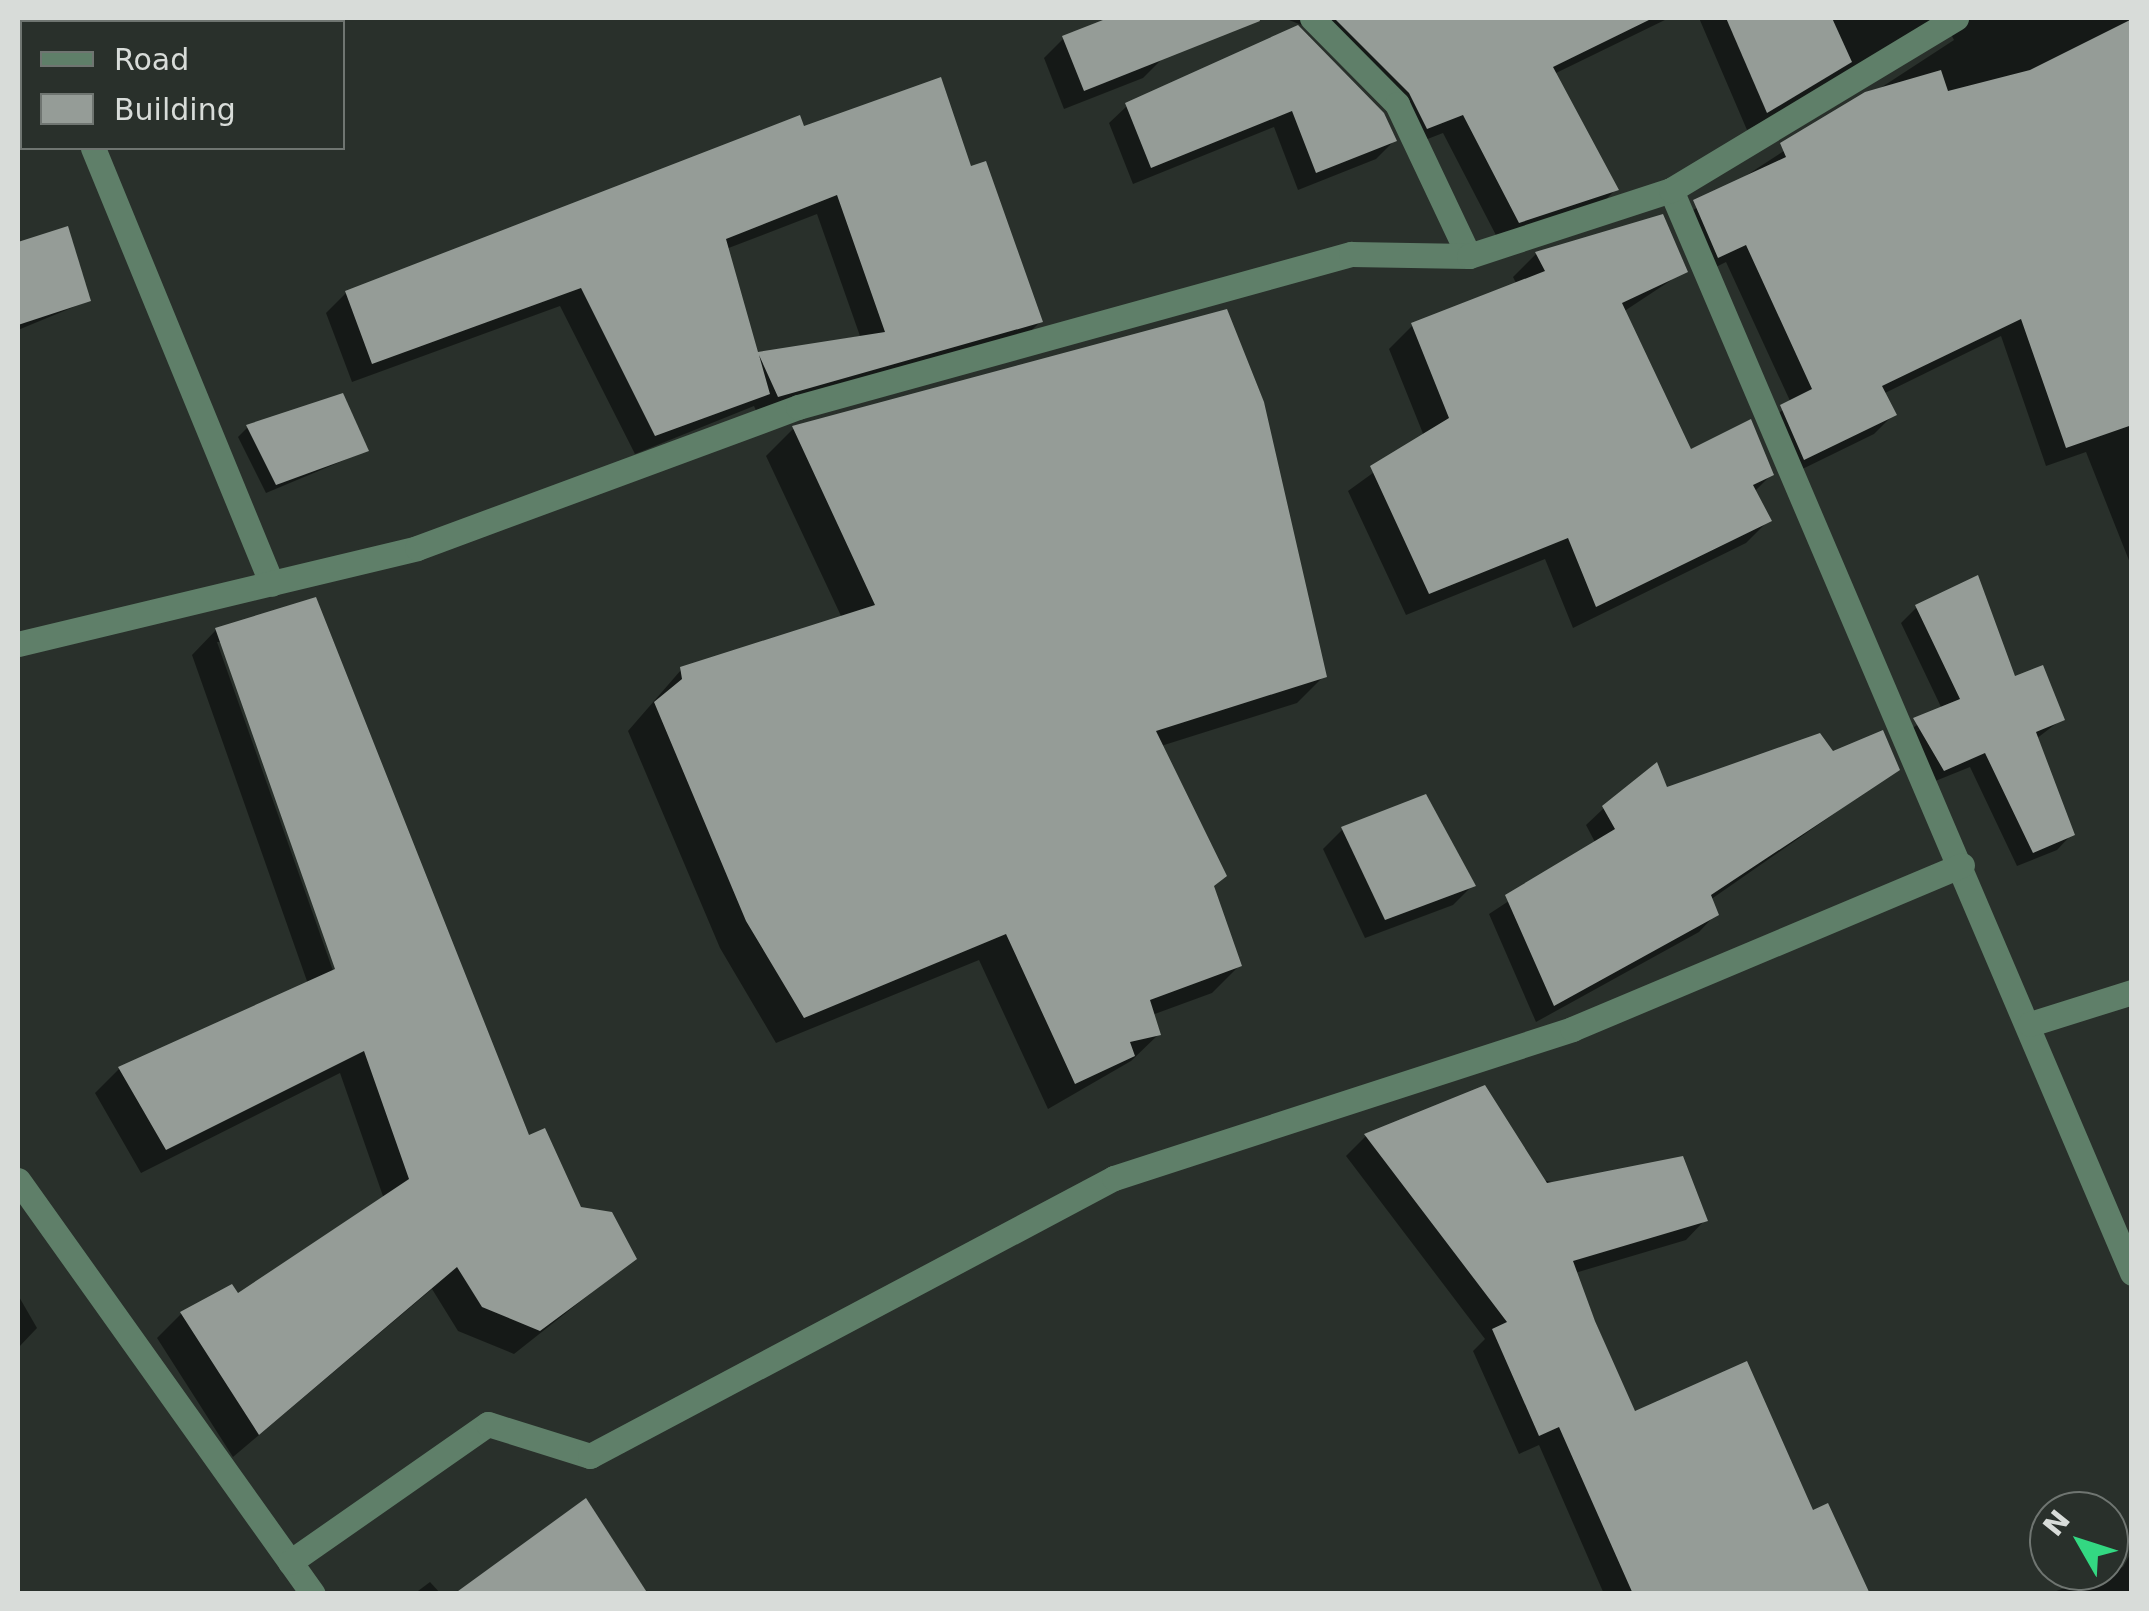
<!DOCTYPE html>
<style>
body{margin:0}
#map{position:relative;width:2149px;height:1611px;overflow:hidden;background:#29302b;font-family:"DejaVu Sans",sans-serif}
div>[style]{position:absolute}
.shadow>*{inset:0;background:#0007}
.building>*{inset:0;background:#959c97}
.minor>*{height:25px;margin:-12.5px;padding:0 12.5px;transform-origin:12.5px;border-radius:12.5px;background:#5f7f69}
span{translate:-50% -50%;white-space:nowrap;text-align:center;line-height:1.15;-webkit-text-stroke:10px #29302b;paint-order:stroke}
.frame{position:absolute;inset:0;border:20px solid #d8dcd9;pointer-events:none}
.legend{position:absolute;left:20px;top:20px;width:325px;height:130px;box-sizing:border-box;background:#29302b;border:2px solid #6f7571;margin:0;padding:12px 18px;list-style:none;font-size:30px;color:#d8dcd9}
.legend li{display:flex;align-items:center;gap:20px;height:50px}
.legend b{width:50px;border:2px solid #6f7571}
.north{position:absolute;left:2029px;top:1491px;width:100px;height:100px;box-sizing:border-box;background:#29302b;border:2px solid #6f7571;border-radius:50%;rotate:309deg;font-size:28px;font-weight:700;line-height:40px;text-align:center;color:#d8dcd9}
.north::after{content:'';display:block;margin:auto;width:35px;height:45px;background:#33d882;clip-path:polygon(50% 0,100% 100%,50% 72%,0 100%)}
</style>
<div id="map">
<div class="shadow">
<div style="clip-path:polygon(1115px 18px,1148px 18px,1163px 58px,1143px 78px,1064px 109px,1044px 58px,1064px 38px)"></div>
<div style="clip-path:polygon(1284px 18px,1669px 18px,1554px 74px,1616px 189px,1597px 209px,1499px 241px,1443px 133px,1407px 147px,1389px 112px,1304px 26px)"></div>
<div style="clip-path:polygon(1699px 18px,2132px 18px,2132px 568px,2086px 452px,2046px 466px,2001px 336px,1883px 394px,1894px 414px,1874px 434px,1784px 478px,1762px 427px,1791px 403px,1726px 262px,1698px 276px,1675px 222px,1954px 40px,1945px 23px,1747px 130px)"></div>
<div style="clip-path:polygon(1297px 28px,1394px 141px,1376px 159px,1298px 190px,1274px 127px,1133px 184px,1109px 123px,1127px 106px)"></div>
<div style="clip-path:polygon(evenodd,803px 129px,970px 169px,1040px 322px,1020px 342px,758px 415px,754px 406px,635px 454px,560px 306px,352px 382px,326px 313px,346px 293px,803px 129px,817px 214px,860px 336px,756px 355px,726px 249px,817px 214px)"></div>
<div style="clip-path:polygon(1662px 217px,1685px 271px,1623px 312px,1690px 452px,1772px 474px,1754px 492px,1769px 520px,1746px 543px,1573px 628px,1545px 559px,1406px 615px,1348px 491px,1424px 436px,1389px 349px,1412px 326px,1517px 285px,1513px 277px,1536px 254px)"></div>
<div style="clip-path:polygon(66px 229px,88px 301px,18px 330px,18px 245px)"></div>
<div style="clip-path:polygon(247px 428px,366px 451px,266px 493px,238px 437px)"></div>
<div style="clip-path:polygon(793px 429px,1324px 676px,1297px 703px,1161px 746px,1239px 966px,1212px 993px,1152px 1015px,1159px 1034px,1131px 1061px,1048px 1109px,979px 960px,776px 1043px,720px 948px,628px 731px,681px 670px,842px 618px,766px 456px)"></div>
<div style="clip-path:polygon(1916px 608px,2062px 719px,2036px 739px,2072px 834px,2057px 850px,2017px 866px,1970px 767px,1928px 784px,1900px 736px,1942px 709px,1901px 623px)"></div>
<div style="clip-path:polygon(evenodd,216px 630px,528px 1138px,579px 1209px,634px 1259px,514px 1354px,458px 1331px,432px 1289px,233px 1457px,157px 1338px,181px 1314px,238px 1296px,384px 1199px,340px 1073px,141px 1173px,95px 1093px,119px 1069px,308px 984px,192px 655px,216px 630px,217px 642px,222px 642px,342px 980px,337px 982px,217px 642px)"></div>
<div style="clip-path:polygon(1897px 770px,1710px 900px,1716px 914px,1699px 932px,1536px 1022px,1489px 914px,1596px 844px,1586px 825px,1604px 808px,1665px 790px)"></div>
<div style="clip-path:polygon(1343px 829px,1473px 885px,1453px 905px,1365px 938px,1323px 849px)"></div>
<div style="clip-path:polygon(1366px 1136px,1705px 1220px,1686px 1240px,1575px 1273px,1634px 1414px,1812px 1514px,1832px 1594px,1604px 1594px,1539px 1445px,1519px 1454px,1473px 1351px,1485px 1339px,1346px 1156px)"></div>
<div style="clip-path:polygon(18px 1295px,37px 1328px,18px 1348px)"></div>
<div style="clip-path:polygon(2132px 1551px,2132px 1594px,2048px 1594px,2123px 1567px)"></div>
<div style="clip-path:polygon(430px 1582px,441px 1594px,414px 1594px)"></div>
</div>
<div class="building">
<div style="clip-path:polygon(1108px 18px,1259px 18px,1260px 21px,1084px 91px,1062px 36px)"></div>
<div style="clip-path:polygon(1334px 18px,1653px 18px,1553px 67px,1619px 190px,1519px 223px,1463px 115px,1427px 129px,1409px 93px)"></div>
<div style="clip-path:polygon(1726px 18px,1832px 18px,1852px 62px,1767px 113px)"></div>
<div style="clip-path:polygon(2132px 19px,2132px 425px,2066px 448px,2021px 319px,1882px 386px,1897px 415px,1804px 460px,1780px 405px,1812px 389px,1746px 245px,1718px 258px,1693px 200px,1786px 157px,1780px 143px,1865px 92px,1941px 70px,1948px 91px,2030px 70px)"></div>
<div style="clip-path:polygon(1298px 25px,1384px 113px,1397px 141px,1316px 173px,1292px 111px,1151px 168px,1125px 103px)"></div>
<div style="clip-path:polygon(evenodd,941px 77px,971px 166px,986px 161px,1043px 322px,778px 397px,759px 355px,770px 394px,655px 436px,581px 288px,372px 364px,345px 291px,800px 115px,804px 126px,941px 77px,837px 195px,885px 332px,758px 352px,726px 239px,837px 195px)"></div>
<div style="clip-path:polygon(1663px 214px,1688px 272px,1622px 303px,1691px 449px,1751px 419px,1774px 475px,1753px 485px,1772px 521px,1596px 607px,1568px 538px,1429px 594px,1370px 466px,1449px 418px,1411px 323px,1545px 271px,1535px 252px)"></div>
<div style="clip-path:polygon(68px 226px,91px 301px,18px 325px,18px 242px)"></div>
<div style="clip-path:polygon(1227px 309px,1264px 402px,1327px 677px,1156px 731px,1227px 876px,1214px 886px,1242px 966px,1150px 1000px,1161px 1035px,1130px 1042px,1135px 1056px,1075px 1084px,1006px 934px,804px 1018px,746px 921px,654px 702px,682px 679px,680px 667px,875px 605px,792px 426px)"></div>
<div style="clip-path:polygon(343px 393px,369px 451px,276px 485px,246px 425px)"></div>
<div style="clip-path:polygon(1978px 575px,2015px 676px,2043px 665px,2065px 720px,2036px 732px,2075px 835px,2033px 853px,1985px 753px,1944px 771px,1913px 718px,1960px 699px,1915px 605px)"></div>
<div style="clip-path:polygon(316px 597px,529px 1135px,545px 1128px,581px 1207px,612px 1212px,637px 1259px,540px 1331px,482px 1307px,457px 1267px,259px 1435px,180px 1312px,232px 1284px,238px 1293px,409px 1179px,364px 1051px,166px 1150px,118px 1067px,335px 969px,215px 628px)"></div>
<div style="clip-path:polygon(1883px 730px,1900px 770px,1711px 895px,1719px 915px,1554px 1006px,1505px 895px,1615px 829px,1602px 806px,1657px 762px,1667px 787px,1820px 733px,1833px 751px)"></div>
<div style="clip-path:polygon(1426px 794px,1476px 886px,1385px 920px,1341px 827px)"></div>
<div style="clip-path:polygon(1485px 1085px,1547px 1183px,1683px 1156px,1708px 1221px,1573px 1261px,1595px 1321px,1635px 1411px,1747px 1361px,1813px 1510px,1828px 1503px,1870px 1594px,1633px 1594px,1559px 1427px,1539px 1436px,1492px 1329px,1507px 1322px,1364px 1134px)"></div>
<div style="clip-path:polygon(586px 1498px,648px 1594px,454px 1594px)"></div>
</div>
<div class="minor">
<div style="left:40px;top:18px;width:4px;rotate:63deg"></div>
<div style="left:1312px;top:18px;width:121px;rotate:45.3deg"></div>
<div style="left:1397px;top:104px;width:168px;rotate:64.7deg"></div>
<div style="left:93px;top:148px;width:471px;rotate:67.7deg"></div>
<div style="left:1671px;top:190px;width:1177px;rotate:66.94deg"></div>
<div style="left:18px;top:644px;width:410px;rotate:-13.5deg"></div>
<div style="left:417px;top:548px;width:406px;rotate:-20.3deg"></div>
<div style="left:798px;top:407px;width:574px;rotate:-15.47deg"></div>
<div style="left:1351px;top:254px;width:118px;rotate:1deg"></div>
<div style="left:1469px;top:256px;width:213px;rotate:-18.1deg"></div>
<div style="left:1671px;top:190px;width:333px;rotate:-31.1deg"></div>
<div style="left:2030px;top:1024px;width:107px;rotate:-17.4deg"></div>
<div style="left:18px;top:1180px;width:508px;rotate:54.53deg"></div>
<div style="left:290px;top:1562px;width:241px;rotate:-34.9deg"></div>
<div style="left:488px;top:1424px;width:107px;rotate:17.4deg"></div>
<div style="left:590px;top:1456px;width:593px;rotate:-27.95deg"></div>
<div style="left:1114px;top:1178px;width:482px;rotate:-18deg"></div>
<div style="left:1572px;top:1029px;width:423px;rotate:-22.8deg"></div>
</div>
<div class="frame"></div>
<ul class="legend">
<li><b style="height:12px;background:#5f7f69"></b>Road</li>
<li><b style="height:28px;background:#959c97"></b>Building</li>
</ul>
<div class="north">N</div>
</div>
